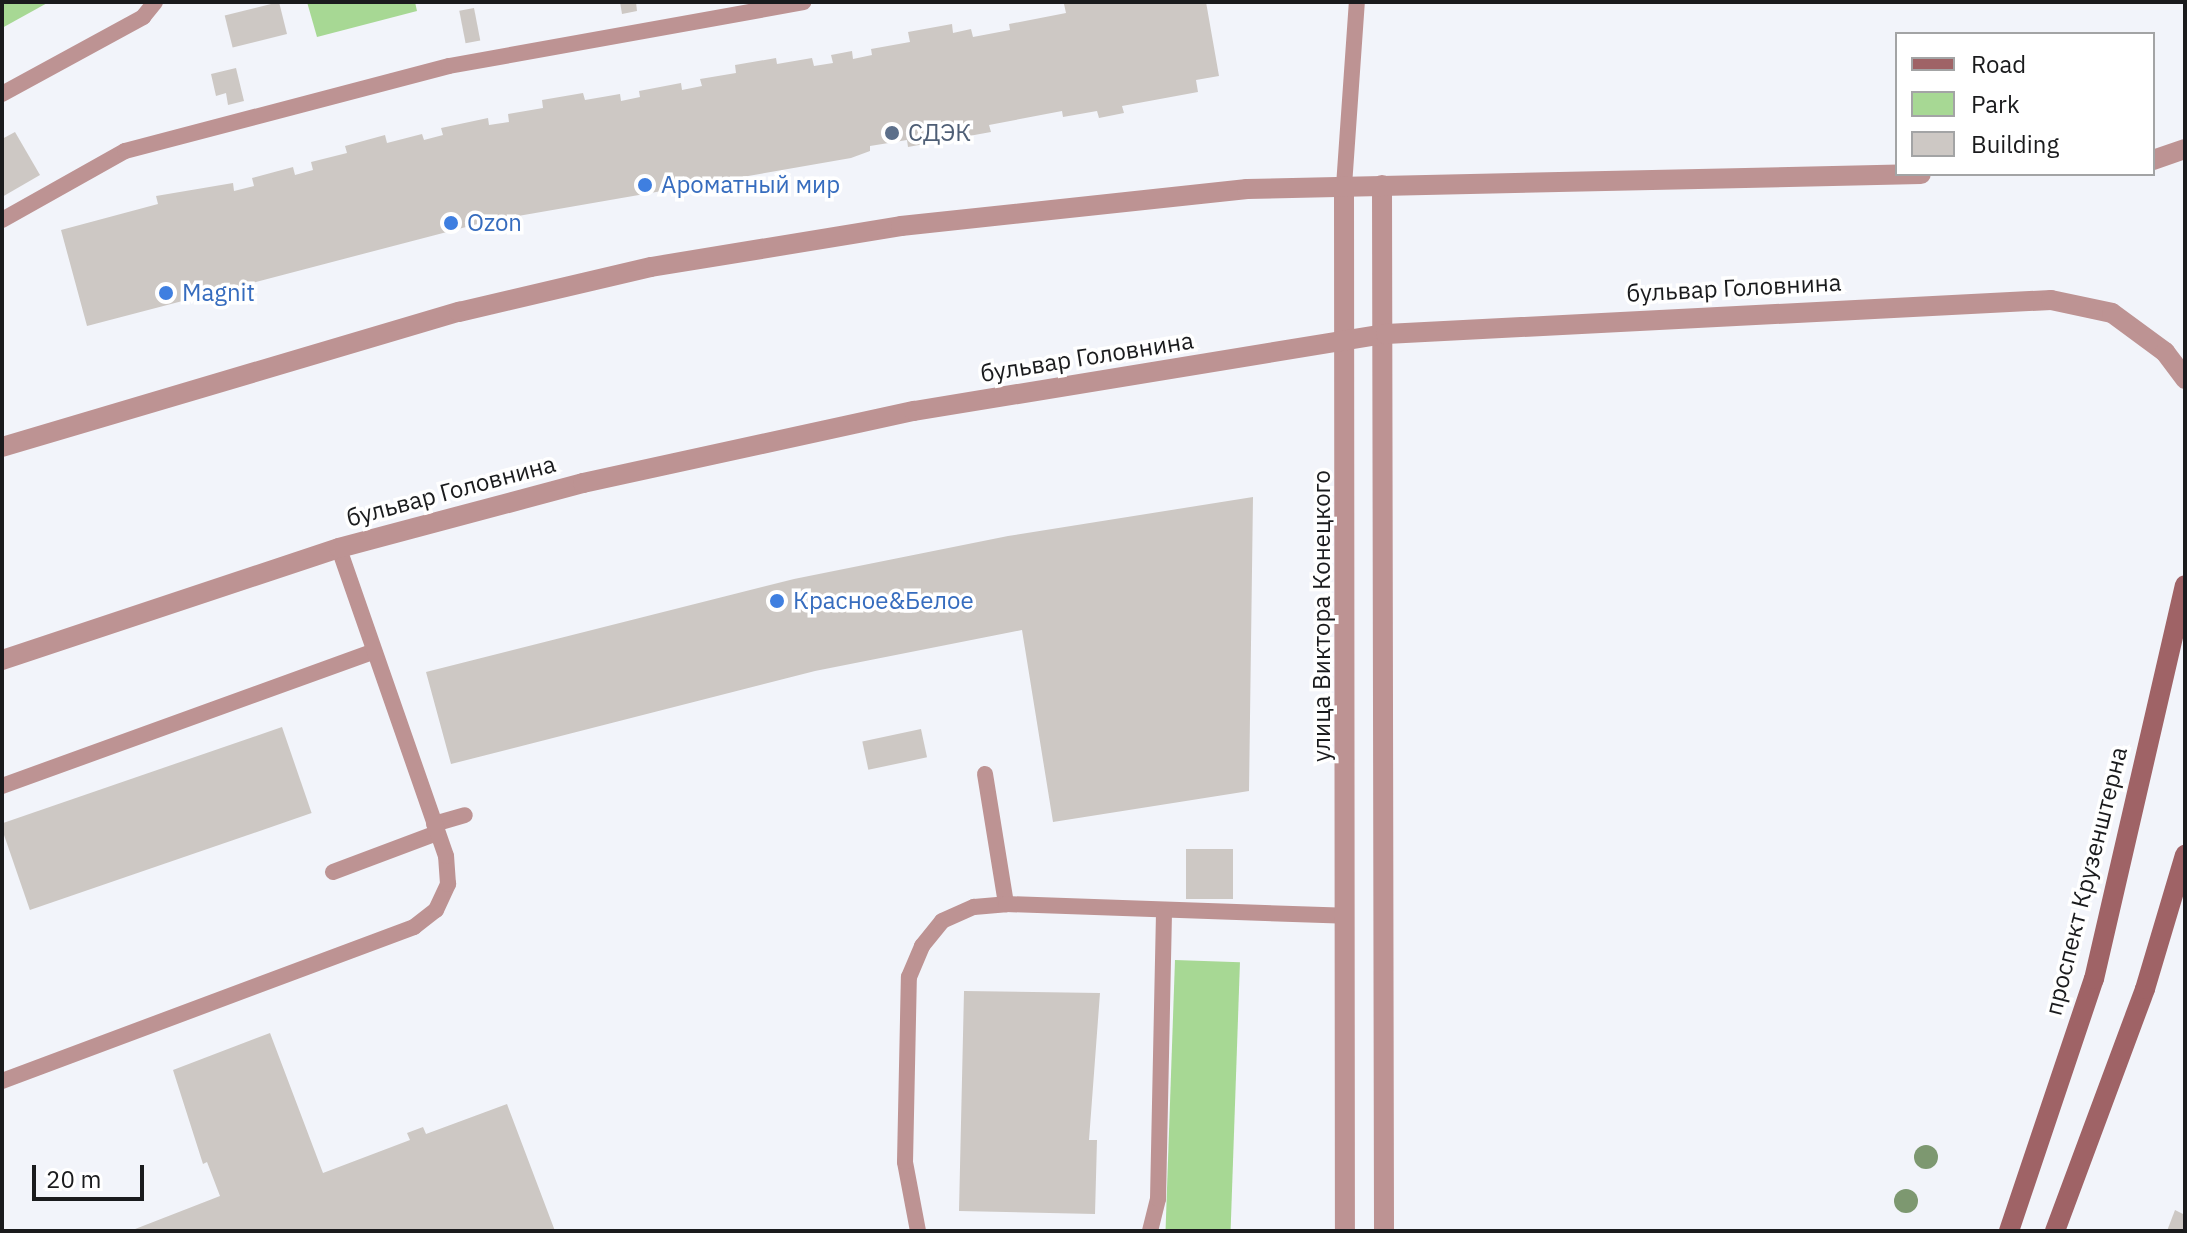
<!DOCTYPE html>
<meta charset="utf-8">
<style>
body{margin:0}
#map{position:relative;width:2187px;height:1233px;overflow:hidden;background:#f2f4fa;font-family:"IBM Plex Sans",sans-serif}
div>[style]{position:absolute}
.green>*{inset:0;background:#a7d894;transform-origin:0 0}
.building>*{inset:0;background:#cdc8c4;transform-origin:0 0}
.service>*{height:16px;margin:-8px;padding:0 8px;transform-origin:8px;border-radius:8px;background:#bd9393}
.minor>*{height:20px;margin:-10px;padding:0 10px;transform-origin:10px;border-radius:10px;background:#bd9393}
.secondary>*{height:20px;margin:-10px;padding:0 10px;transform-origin:10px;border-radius:10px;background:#9f6366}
.trees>*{width:24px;height:24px;margin:-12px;border-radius:50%;background:#7d9870}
.dots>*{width:22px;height:22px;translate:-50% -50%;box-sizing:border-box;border:4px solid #fff;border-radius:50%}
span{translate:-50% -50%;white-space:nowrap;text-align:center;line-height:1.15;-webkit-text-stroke:7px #fff;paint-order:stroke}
.service-label{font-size:24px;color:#4e5e75}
.left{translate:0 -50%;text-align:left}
.shop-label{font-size:24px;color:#366cbe}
.street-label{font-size:24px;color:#1a1b1d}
.frame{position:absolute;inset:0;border:4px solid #1a1b1d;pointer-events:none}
.legend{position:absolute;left:1895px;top:32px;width:260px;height:144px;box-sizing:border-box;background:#fff;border:2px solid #a3a4a5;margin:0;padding:10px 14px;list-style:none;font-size:24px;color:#1a1b1d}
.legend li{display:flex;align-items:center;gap:16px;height:40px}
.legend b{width:40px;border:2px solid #a3a4a5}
.scale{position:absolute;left:32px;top:1165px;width:112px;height:36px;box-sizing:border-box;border:4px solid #1a1b1d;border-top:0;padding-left:10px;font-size:24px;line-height:28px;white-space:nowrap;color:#1a1b1d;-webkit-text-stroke:6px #fff;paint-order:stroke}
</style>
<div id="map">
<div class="green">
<div style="clip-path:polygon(2px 2px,49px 2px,2px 28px)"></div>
<div style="clip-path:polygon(307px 2px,415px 2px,417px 11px,317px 37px)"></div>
<div style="left:1175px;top:960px;width:65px;height:271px;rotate:2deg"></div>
</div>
<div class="building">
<div style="left:279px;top:2px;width:33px;height:56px;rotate:76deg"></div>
<div style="clip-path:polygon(620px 2px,636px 2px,637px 11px,622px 14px)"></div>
<div style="clip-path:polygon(1073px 2px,1206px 2px,1219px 76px,1196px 80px,1198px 92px,1122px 106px,1124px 113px,1099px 118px,1097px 111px,1063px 117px,1062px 111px,989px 125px,991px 132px,908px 147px,907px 140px,870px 146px,870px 151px,851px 158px,489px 221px,87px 326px,61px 230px,158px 204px,156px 196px,233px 183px,234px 191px,254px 186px,252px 178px,293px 167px,295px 175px,313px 170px,311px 162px,347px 153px,345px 146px,385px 135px,387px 143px,422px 134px,424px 140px,443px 135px,441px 128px,488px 118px,489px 125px,509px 122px,508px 114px,543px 108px,542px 100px,583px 93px,585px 100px,620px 94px,621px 101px,640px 97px,639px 91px,681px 83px,682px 90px,702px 86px,700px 79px,736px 73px,735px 65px,776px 58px,777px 64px,812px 58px,814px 66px,833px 63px,831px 55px,852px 51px,853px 59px,872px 55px,871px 49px,910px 42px,908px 32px,952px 24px,953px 33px,971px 29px,973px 37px,1010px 30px,1009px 24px,1066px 13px,1064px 4px)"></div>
<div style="left:474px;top:8px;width:33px;height:15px;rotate:79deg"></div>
<div style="clip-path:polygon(236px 68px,244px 101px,228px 105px,226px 93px,216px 96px,211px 74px)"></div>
<div style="clip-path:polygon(15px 132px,40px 175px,2px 197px,2px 139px)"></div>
<div style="clip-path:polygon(1253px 497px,1249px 791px,1053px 822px,1022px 630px,815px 671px,451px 764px,426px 672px,794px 579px,1008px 536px)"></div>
<div style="left:282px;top:727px;width:91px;height:298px;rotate:71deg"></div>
<div style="left:921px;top:729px;width:29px;height:60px;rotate:78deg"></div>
<div style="left:1186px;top:849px;width:47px;height:50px"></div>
<div style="clip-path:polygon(964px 991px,1100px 993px,1089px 1140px,1097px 1140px,1095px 1214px,959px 1211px)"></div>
<div style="clip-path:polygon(270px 1033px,323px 1173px,410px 1140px,407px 1133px,423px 1127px,426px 1134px,507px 1104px,555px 1231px,130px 1231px,220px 1196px,207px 1162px,203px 1164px,173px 1070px)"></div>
<div style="clip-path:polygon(2175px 1210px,2185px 1215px,2185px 1231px,2167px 1231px)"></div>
</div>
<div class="service">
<div style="left:2px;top:94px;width:161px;rotate:-28.6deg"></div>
<div style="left:143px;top:17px;width:19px;rotate:-51deg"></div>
<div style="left:1344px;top:186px;width:184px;rotate:-86deg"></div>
<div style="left:2px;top:220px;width:141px;rotate:-29.3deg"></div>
<div style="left:125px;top:151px;width:335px;rotate:-14.7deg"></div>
<div style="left:449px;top:66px;width:360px;rotate:-10.2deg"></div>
<div style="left:985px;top:774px;width:132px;rotate:80.8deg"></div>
<div style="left:2px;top:786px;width:394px;rotate:-19.9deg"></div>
<div style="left:434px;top:824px;width:32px;rotate:-16deg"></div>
<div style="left:333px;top:872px;width:111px;rotate:-20.6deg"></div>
<div style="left:2px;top:1081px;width:440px;rotate:-20.5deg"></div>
<div style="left:414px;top:927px;width:28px;rotate:-38deg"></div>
<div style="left:436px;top:910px;width:29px;rotate:-65deg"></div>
<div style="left:448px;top:884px;width:28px;rotate:-94deg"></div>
<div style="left:446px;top:856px;width:326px;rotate:-109.2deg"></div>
<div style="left:918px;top:1231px;width:70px;rotate:-100.7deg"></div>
<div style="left:905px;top:1162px;width:185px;rotate:-88.8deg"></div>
<div style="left:909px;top:977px;width:34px;rotate:-67deg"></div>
<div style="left:922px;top:946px;width:32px;rotate:-51deg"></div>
<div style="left:942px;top:921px;width:35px;rotate:-24deg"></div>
<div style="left:974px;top:907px;width:32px;rotate:-5deg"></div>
<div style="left:1006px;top:904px;width:340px;rotate:2deg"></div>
<div style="left:1150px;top:1231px;width:33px;rotate:-76deg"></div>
<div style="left:1158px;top:1199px;width:287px;rotate:-88.8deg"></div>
</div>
<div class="minor">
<div style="left:2153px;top:160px;width:34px;rotate:-19deg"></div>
<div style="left:1382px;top:185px;width:1046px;rotate:89.89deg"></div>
<div style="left:1344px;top:186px;width:1045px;rotate:89.95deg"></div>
<div style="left:2px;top:447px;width:477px;rotate:-16.5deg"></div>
<div style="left:459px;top:312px;width:197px;rotate:-13.2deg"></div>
<div style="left:651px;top:267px;width:253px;rotate:-9.3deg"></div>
<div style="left:901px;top:226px;width:348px;rotate:-6.1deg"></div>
<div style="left:1247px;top:189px;width:674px;rotate:-1.27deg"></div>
<div style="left:2px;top:660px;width:355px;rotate:-18.4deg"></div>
<div style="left:339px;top:548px;width:253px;rotate:-14.9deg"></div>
<div style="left:583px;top:483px;width:339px;rotate:-12.3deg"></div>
<div style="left:914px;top:411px;width:478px;rotate:-9.3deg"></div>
<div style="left:1386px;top:334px;width:666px;rotate:-2.93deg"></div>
<div style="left:2051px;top:300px;width:62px;rotate:12deg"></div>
<div style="left:2112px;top:313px;width:66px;rotate:36.3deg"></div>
<div style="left:2165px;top:352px;width:34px;rotate:53deg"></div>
</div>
<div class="secondary">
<div style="left:2009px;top:1231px;width:266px;rotate:-71.4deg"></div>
<div style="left:2094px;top:979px;width:404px;rotate:-77deg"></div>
<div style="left:2055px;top:1231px;width:258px;rotate:-69.6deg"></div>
<div style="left:2145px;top:989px;width:140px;rotate:-73.4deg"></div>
</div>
<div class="trees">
<div style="left:1926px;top:1157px"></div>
<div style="left:1906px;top:1201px"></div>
</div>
<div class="dots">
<div style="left:892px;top:133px;background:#5c6f8a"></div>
<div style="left:645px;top:185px;background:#3f7fe0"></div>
<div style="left:451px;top:223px;background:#3f7fe0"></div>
<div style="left:166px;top:293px;background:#3f7fe0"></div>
<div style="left:777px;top:601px;background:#3f7fe0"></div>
</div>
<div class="service-label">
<span class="left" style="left:908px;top:133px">СДЭК</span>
</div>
<div class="shop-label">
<span class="left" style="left:661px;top:185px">Ароматный мир</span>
<span class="left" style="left:467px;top:223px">Ozon</span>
<span class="left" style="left:182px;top:293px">Magnit</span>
<span class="left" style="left:793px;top:601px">Красное&amp;Белое</span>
</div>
<div class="street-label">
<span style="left:1734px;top:288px;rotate:-3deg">бульвар Головнина</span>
<span style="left:1087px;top:357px;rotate:-9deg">бульвар Головнина</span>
<span style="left:451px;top:491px;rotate:-15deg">бульвар Головнина</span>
<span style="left:1322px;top:616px;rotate:-90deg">улица Виктора Конецкого</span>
<span style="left:2086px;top:881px;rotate:-76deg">проспект Крузенштерна</span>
</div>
<div class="frame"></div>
<ul class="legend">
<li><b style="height:10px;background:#9f6366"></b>Road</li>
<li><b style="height:22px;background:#a7d894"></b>Park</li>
<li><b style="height:22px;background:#cdc8c4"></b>Building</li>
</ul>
<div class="scale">20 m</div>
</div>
